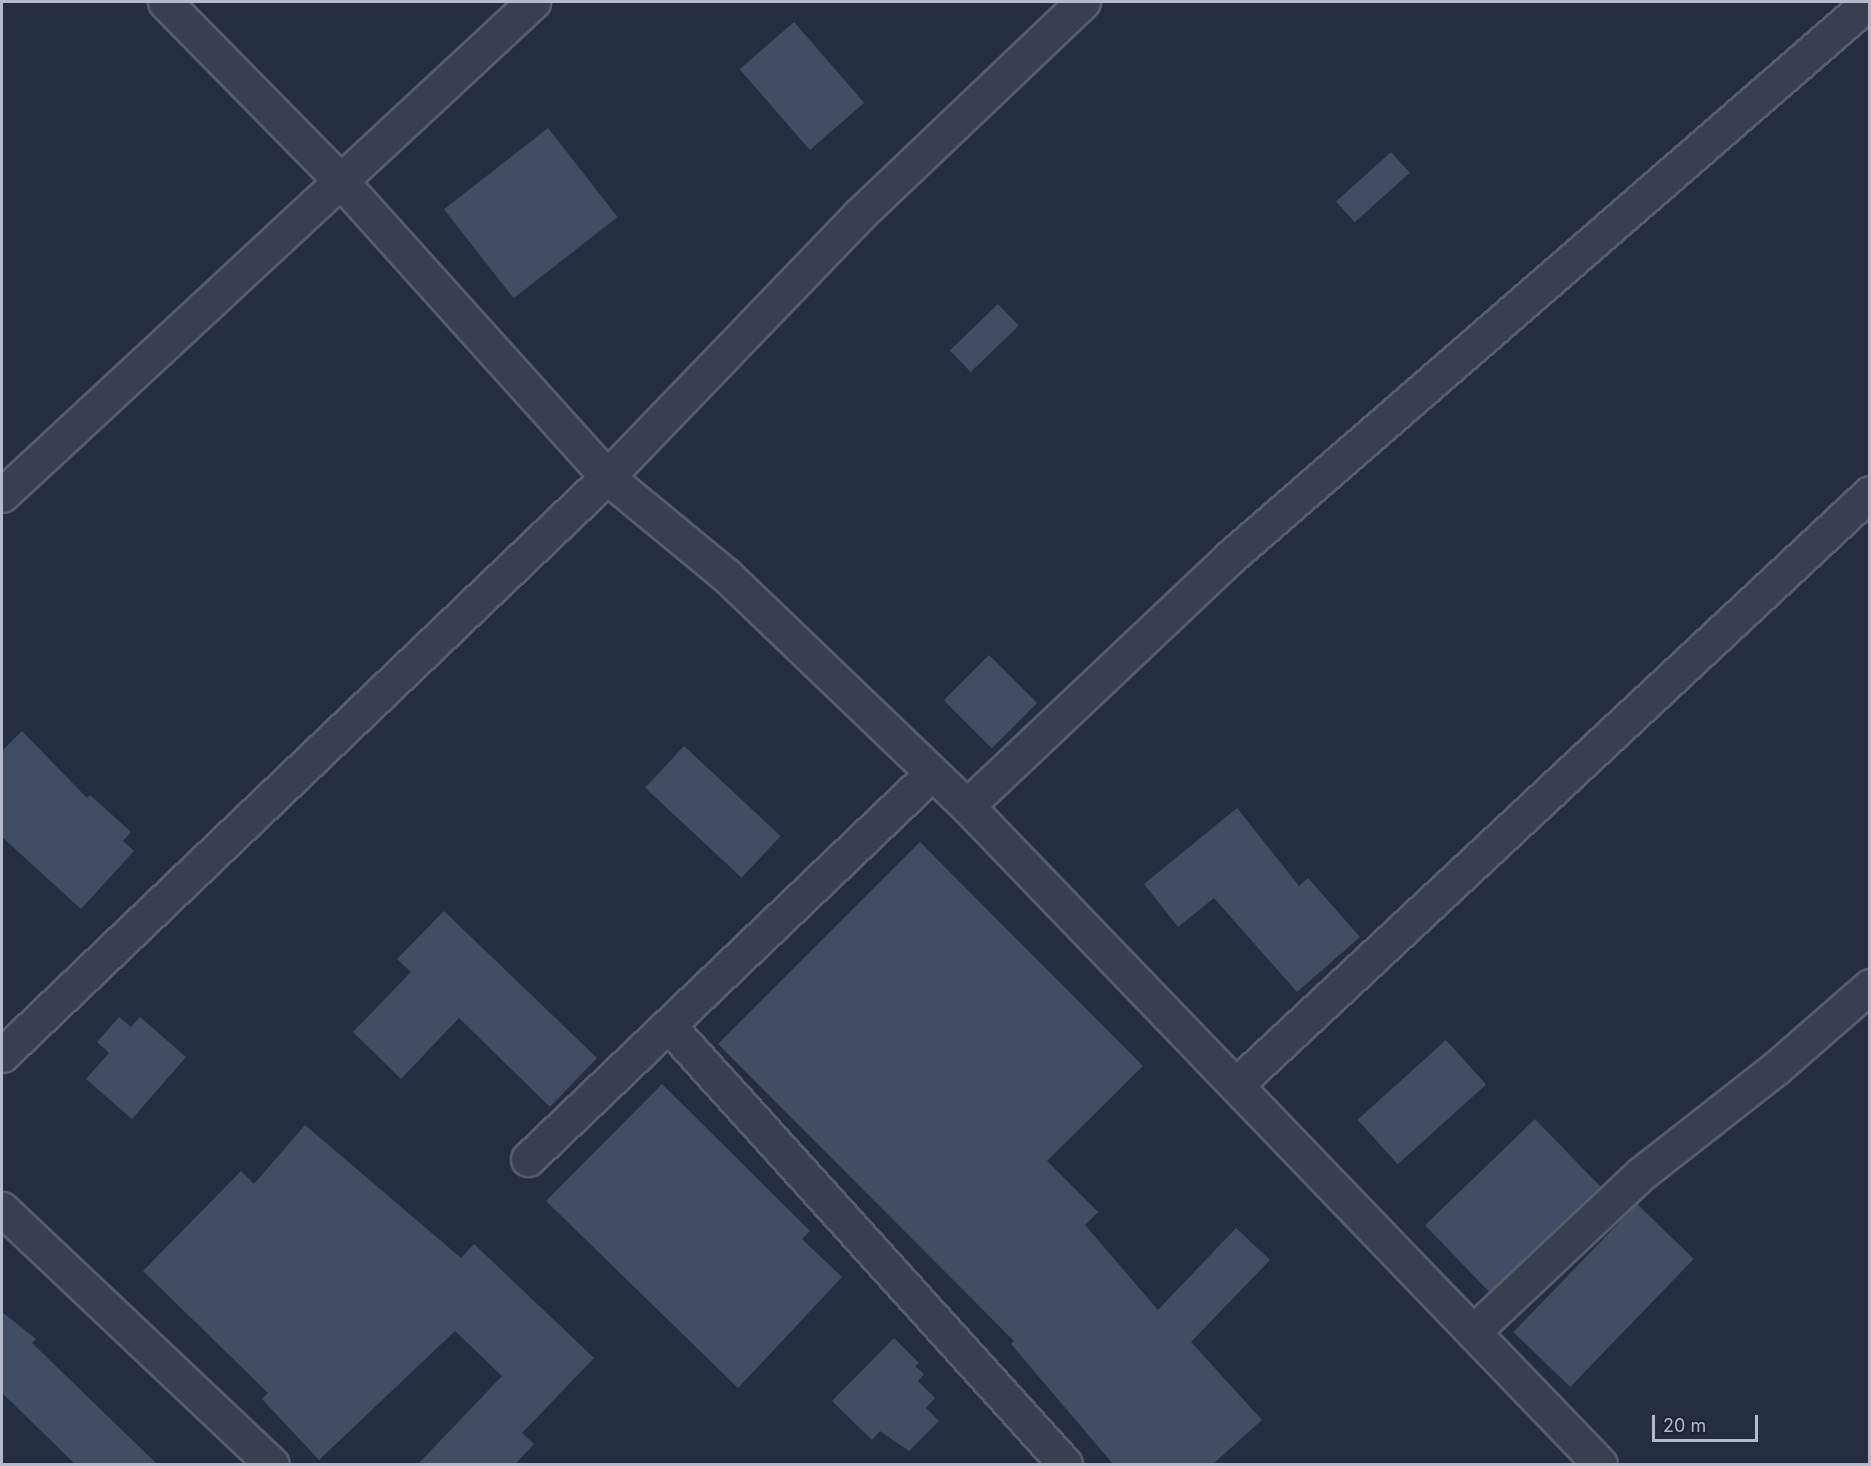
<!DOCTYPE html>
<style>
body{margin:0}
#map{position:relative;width:1871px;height:1466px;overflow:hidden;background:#232e41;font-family:Inter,sans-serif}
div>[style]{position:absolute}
.building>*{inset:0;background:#414d63;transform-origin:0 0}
.roads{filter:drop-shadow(2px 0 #555e6e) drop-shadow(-2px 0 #555e6e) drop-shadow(0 2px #555e6e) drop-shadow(0 -2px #555e6e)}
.minor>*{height:33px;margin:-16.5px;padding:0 16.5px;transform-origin:16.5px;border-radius:16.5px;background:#374050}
span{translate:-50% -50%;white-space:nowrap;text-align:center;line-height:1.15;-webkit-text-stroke:4.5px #1c2535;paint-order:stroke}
.frame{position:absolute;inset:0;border:3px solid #b3bbcb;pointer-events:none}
.scale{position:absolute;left:1652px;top:1415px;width:106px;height:27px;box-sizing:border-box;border:3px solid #b3bbcb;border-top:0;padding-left:8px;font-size:18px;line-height:21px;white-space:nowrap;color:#b3bbcb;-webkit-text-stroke:4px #1c2535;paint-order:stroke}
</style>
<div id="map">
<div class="building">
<div style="left:794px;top:22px;width:107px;height:72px;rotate:49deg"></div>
<div style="left:548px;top:128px;width:113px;height:132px;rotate:52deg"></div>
<div style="left:1391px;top:152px;width:28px;height:74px;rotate:48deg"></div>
<div style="left:998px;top:304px;width:30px;height:67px;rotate:46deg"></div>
<div style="left:989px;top:655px;width:68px;height:64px;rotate:45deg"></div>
<div style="clip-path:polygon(22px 731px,87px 798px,90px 795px,131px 832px,123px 841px,134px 851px,81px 909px,2px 837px,2px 751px)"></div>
<div style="left:684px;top:746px;width:132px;height:57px;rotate:43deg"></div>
<div style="clip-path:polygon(1237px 808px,1299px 886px,1308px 878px,1360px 937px,1297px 992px,1214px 898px,1178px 927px,1144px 884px)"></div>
<div style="clip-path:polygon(920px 842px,1143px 1066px,1047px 1161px,1098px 1212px,1085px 1225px,1158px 1310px,1236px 1228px,1270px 1260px,1191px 1342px,1262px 1420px,1213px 1464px,1113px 1464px,1011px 1344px,1014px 1341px,718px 1044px)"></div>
<div style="clip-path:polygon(444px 911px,597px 1058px,550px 1107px,459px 1018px,401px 1079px,353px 1032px,411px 972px,397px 959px)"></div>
<div style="clip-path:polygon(119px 1017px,131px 1027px,140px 1017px,186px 1057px,132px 1119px,86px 1079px,109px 1053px,97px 1042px)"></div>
<div style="left:1446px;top:1040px;width:60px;height:119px;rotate:48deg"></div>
<div style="clip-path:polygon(662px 1084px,810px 1231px,802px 1239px,842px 1277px,738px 1388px,546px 1201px)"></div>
<div style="left:1535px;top:1119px;width:94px;height:153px;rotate:46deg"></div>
<div style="clip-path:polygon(305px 1125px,461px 1258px,474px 1244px,594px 1358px,522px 1433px,534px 1444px,515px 1464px,418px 1464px,502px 1376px,455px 1331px,319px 1460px,262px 1399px,268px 1393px,143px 1271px,241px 1171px,254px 1184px)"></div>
<div style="left:1637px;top:1204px;width:79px;height:178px;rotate:44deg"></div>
<div style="clip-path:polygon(2px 1312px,36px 1339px,32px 1343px,157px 1464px,75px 1464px,2px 1393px)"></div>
<div style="clip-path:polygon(894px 1338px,919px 1363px,915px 1366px,924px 1374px,918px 1381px,935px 1398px,926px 1408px,939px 1421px,909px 1451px,880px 1431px,872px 1440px,832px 1401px)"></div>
</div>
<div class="roads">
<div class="minor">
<div style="left:165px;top:2px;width:248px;rotate:45.5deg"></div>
<div style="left:339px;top:179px;width:401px;rotate:48deg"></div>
<div style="left:607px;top:477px;width:365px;rotate:-46.1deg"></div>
<div style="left:860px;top:214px;width:308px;rotate:-43.6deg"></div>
<div style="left:2px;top:495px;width:725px;rotate:-42.87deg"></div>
<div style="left:967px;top:806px;width:361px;rotate:-43.4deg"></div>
<div style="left:1229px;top:558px;width:848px;rotate:-40.98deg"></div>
<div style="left:669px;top:1026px;width:590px;rotate:47.88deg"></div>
<div style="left:2px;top:1055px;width:837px;rotate:-43.69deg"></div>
<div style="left:607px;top:477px;width:154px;rotate:39.5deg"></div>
<div style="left:726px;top:575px;width:334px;rotate:43.8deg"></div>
<div style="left:967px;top:806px;width:913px;rotate:46.11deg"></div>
<div style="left:1236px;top:1085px;width:867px;rotate:-43.04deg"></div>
<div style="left:528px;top:1159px;width:559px;rotate:-43.69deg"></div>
<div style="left:2px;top:1209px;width:371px;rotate:43.4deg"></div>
<div style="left:1473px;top:1332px;width:232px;rotate:-43.3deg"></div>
<div style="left:1642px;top:1173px;width:170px;rotate:-38.1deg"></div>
<div style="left:1776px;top:1068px;width:125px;rotate:-41.1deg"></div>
</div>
</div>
<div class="frame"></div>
<div class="scale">20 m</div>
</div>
